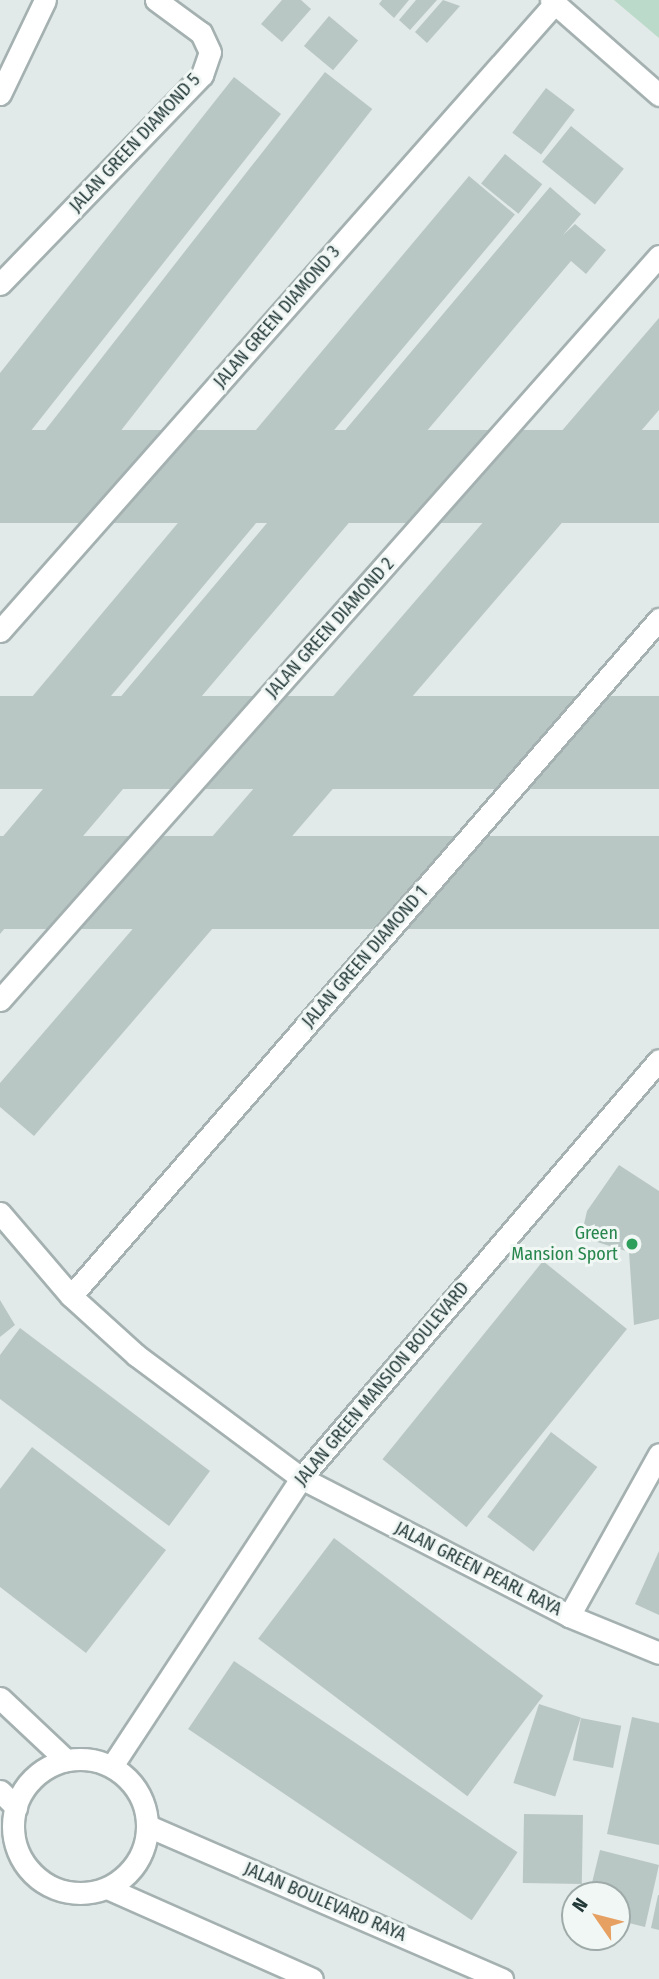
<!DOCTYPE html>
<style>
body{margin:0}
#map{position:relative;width:659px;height:1979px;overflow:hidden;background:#e1eae8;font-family:"Fira Sans Condensed",sans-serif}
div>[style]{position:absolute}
.green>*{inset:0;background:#bbdaca}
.building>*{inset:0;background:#b9c7c4;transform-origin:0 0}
.roads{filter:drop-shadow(2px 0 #a4b1b0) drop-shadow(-2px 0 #a4b1b0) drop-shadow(0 2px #a4b1b0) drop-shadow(0 -2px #a4b1b0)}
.minor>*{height:21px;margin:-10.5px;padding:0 10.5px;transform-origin:10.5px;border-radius:10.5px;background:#fff}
.minor>.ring{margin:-10.5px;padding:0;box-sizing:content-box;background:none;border:21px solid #fff;border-radius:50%}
.dots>*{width:19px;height:19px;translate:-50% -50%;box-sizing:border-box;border:4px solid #f1f7f5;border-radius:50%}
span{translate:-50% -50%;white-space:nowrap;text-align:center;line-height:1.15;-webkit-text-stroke:6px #f1f7f5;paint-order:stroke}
.street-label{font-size:18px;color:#233938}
.leisure-label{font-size:18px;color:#27864d}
.right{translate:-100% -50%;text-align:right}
.north{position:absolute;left:561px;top:1881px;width:70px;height:70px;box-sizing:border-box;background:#f1f7f5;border:2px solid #9faba9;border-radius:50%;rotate:305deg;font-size:19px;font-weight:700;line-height:28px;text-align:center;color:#233938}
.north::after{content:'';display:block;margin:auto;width:24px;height:32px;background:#e6a062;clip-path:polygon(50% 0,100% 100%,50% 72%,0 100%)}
</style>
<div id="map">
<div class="green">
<div style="clip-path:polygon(614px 0,659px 0,659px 38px)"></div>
</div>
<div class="building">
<div style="clip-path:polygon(282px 0,301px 0,311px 9px,282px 42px,261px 24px)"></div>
<div style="clip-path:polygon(382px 0,409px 0,394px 18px,379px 4px)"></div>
<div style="clip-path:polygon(416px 0,437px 0,410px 30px,399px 20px)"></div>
<div style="clip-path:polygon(443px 0,460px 6px,427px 43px,415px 32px)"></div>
<div style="left:329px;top:16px;width:38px;height:39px;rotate:40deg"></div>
<div style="left:325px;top:72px;width:60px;height:523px;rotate:38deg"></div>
<div style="clip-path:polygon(234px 77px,281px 114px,0 470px,0 373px)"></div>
<div style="left:546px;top:88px;width:36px;height:56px;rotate:37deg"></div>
<div style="left:571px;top:126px;width:68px;height:46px;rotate:39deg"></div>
<div style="left:505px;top:154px;width:48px;height:38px;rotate:39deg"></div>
<div style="left:469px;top:176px;width:60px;height:727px;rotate:40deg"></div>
<div style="clip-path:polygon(550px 187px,581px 214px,563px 235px,575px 224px,606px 250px,586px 274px,571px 261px,0 934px,0 840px)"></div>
<div style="clip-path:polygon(659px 318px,659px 410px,34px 1136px,0 1107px,0 1083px)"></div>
<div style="left:659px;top:430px;width:93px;height:996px;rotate:90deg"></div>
<div style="left:659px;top:696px;width:93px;height:788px;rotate:90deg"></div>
<div style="left:659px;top:836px;width:93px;height:680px;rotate:90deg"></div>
<div style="clip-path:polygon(619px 1165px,659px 1191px,659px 1319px,634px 1325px,629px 1252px,581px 1237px,587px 1211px)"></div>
<div style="left:543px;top:1261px;width:108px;height:255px;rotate:39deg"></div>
<div style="clip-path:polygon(0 1300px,15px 1325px,0 1337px)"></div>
<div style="clip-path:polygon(20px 1328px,210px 1471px,169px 1526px,0 1399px,0 1355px)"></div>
<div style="left:551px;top:1432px;width:58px;height:106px;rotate:37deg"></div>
<div style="clip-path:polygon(32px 1447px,166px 1550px,86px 1653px,0 1587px,0 1489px)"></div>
<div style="left:334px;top:1538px;width:262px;height:126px;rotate:37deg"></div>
<div style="clip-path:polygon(659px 1551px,659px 1615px,635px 1604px)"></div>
<div style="left:234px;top:1661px;width:342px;height:82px;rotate:34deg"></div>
<div style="left:539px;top:1704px;width:44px;height:83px;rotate:18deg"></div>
<div style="clip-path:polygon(632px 1717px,659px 1723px,659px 1845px,607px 1834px)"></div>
<div style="left:581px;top:1718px;width:41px;height:43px;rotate:11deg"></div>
<div style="left:524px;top:1814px;width:59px;height:69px;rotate:1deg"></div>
<div style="clip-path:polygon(600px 1850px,659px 1865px,645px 1927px,617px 1920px,617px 1895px,589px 1895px)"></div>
<div style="clip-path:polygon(658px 1895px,659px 1895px,659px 1930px,651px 1928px)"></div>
</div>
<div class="roads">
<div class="minor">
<div style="left:551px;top:0;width:144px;rotate:41.3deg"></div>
<div style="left:0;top:94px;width:104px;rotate:-64.4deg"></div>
<div style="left:0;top:284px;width:291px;rotate:-46deg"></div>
<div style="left:202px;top:75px;width:24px;rotate:-71deg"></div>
<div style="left:210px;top:52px;width:21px;rotate:-115deg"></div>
<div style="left:201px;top:33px;width:56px;rotate:-143.7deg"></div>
<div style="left:0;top:631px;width:838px;rotate:-48.53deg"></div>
<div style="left:0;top:1000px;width:994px;rotate:-48.47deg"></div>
<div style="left:0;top:1213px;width:109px;rotate:49.5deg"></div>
<div style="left:71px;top:1296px;width:88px;rotate:42.2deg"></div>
<div style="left:136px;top:1355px;width:206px;rotate:36.7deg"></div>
<div style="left:301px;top:1478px;width:301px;rotate:27.2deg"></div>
<div style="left:569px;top:1616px;width:97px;rotate:22.3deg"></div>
<div style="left:71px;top:1296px;width:897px;rotate:-49.02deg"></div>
<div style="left:569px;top:1616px;width:185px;rotate:-60.9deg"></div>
<div style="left:0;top:1698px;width:91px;rotate:43.2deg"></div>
<div class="ring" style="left:13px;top:1759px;width:113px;height:113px"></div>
<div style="left:112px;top:1766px;width:344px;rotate:-56.7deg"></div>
<div style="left:301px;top:1478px;width:550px;rotate:-49.42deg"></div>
<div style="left:0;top:1791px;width:23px;rotate:45deg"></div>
<div style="left:148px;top:1826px;width:386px;rotate:23.4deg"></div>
<div style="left:107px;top:1888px;width:224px;rotate:23.9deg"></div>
</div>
</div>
<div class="dots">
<div style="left:632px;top:1244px;background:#2e9e5b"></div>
</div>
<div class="street-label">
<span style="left:135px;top:143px;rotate:-47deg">JALAN GREEN DIAMOND 5</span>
<span style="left:277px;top:317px;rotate:-49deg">JALAN GREEN DIAMOND 3</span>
<span style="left:330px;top:628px;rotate:-48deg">JALAN GREEN DIAMOND 2</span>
<span style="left:365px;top:957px;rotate:-49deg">JALAN GREEN DIAMOND 1</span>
<span style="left:382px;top:1384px;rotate:-50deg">JALAN GREEN MANSION BOULEVARD</span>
<span style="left:478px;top:1569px;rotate:27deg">JALAN GREEN PEARL RAYA</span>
<span style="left:325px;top:1902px;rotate:23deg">JALAN BOULEVARD RAYA</span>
</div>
<div class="leisure-label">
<span class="right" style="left:618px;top:1244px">Green<br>Mansion Sport</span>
</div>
<div class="north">N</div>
</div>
